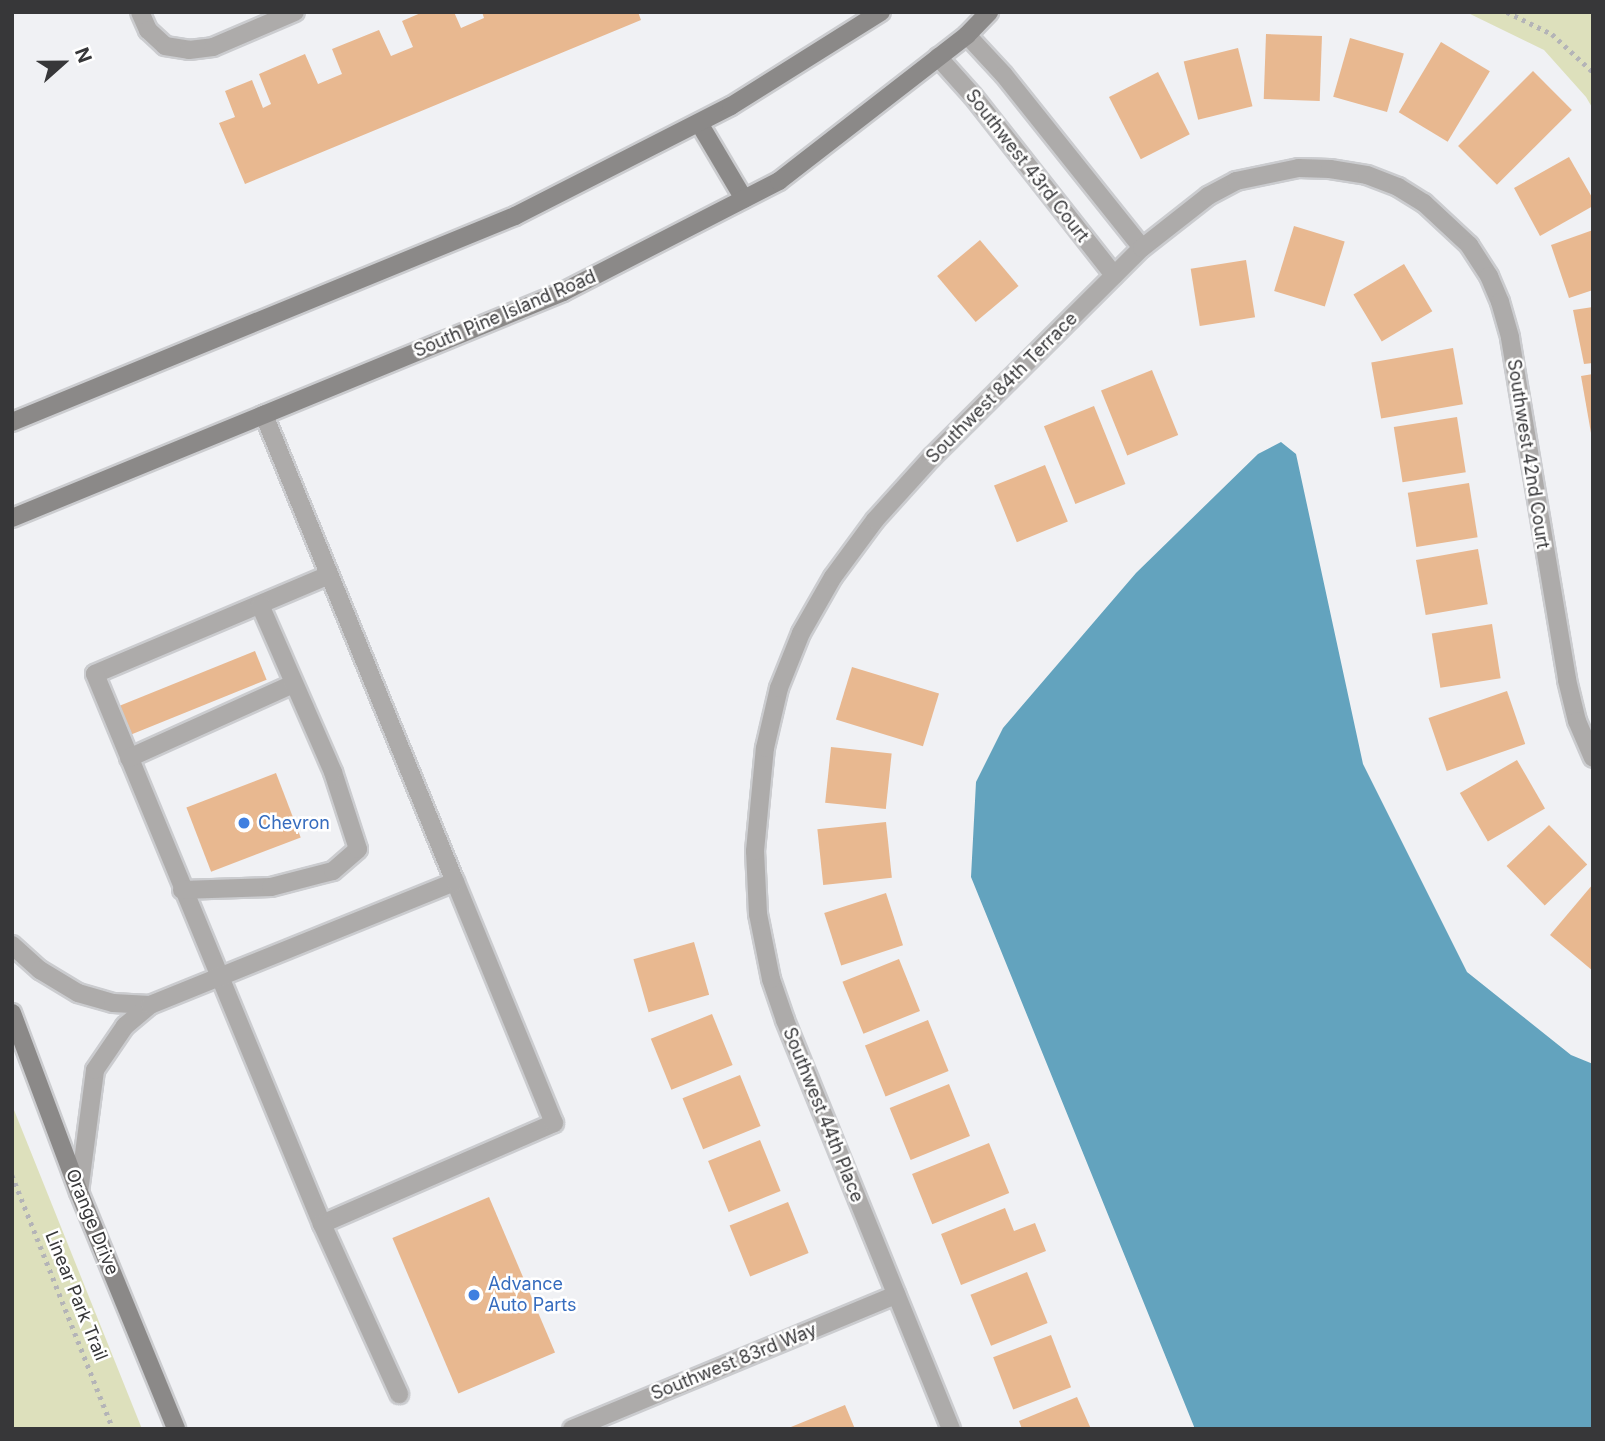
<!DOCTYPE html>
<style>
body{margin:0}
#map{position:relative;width:1605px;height:1441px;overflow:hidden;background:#f0f1f4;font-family:Inter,sans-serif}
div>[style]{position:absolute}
.green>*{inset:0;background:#dde0bc}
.water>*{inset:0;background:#63a3be}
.building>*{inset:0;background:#e8b890;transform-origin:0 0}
.path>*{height:4.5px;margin-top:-2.25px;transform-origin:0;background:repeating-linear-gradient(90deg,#b4b4b7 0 3.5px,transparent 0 8.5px)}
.roads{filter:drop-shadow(2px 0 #cbcccf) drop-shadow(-2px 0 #cbcccf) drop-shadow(0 2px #cbcccf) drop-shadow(0 -2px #cbcccf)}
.lane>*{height:18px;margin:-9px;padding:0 9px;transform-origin:9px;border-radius:9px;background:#adabaa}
.street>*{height:18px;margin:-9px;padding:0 9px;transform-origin:9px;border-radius:9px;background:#adabaa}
.secondary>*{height:18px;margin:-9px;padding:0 9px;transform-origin:9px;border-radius:9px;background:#8b8988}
.dots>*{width:19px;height:19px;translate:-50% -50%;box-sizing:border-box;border:4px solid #fff;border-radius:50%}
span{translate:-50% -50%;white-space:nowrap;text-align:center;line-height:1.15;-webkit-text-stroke:5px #fff;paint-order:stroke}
.street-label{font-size:18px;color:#373739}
.shop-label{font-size:18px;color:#366cbe}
.left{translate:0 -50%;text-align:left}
.frame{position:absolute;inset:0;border:14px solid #373739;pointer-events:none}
.north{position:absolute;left:28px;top:28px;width:70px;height:70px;-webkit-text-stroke:5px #fff;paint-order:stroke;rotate:69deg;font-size:19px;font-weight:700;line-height:28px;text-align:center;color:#373739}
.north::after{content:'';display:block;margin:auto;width:24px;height:32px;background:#373739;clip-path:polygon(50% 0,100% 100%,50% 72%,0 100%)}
</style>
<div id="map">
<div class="green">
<div style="clip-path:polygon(1466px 12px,1593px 12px,1593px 109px,1586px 97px,1544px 50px)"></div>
<div style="clip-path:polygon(12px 1105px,142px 1429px,12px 1429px)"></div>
</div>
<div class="water">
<div style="clip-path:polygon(1281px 442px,1296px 454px,1363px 764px,1467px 972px,1571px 1055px,1593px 1064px,1593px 1429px,1195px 1429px,971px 877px,976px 782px,1003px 728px,1136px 573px,1258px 454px)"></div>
</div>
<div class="building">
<div style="clip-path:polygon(423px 12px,454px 12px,461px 28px,484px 18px,482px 12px,638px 12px,641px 20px,245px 184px,219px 123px,235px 117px,225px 91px,252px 80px,263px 108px,271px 104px,259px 74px,305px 54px,318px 84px,342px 74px,332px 49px,379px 30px,391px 56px,413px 47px,402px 21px)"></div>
<div style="left:1266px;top:34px;width:56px;height:65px;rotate:2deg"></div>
<div style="left:1350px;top:38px;width:56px;height:61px;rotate:16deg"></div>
<div style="left:1441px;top:42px;width:57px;height:82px;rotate:31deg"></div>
<div style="left:1238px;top:48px;width:60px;height:56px;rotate:76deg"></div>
<div style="left:1533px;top:71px;width:55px;height:106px;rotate:45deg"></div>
<div style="left:1158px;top:72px;width:70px;height:55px;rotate:63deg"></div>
<div style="clip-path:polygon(1569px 157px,1593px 199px,1593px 206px,1540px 236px,1514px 188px)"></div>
<div style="left:1294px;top:226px;width:53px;height:68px;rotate:17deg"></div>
<div style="clip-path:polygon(1593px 230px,1593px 290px,1569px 298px,1551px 245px)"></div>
<div style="left:980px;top:240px;width:60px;height:56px;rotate:50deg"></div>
<div style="left:1246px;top:260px;width:58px;height:56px;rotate:81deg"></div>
<div style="left:1404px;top:264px;width:55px;height:59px;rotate:59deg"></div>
<div style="clip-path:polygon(1593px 307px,1593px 363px,1584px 364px,1573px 310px)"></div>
<div style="left:1453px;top:348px;width:57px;height:83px;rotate:80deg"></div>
<div style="left:1152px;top:370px;width:70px;height:55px;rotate:68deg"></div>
<div style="clip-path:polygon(1593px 374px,1593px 433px,1591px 433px,1581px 376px)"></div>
<div style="left:1094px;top:406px;width:84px;height:54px;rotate:68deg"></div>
<div style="left:1457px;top:417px;width:56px;height:64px;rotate:81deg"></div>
<div style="left:1045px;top:465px;width:61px;height:55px;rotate:68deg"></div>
<div style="left:1469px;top:483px;width:55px;height:62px;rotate:81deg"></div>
<div style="left:1478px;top:549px;width:56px;height:63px;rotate:80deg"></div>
<div style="left:1492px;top:624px;width:55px;height:61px;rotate:81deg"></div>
<div style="left:255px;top:651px;width:31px;height:148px;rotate:68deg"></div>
<div style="left:852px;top:667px;width:91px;height:55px;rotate:17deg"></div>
<div style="left:1507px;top:691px;width:56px;height:83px;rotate:71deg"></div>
<div style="left:831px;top:747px;width:61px;height:56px;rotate:6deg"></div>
<div style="left:1517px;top:760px;width:56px;height:66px;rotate:60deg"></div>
<div style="left:276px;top:773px;width:69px;height:96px;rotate:69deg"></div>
<div style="left:886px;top:822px;width:56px;height:69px;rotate:84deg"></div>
<div style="left:1549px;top:825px;width:55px;height:59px;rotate:46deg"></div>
<div style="clip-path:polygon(1593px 884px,1593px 971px,1550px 935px)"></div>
<div style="left:886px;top:893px;width:55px;height:65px;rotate:72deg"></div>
<div style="left:694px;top:942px;width:55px;height:63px;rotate:74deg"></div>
<div style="left:899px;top:959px;width:56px;height:61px;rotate:68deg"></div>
<div style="left:712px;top:1014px;width:55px;height:66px;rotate:68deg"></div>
<div style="left:928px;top:1020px;width:55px;height:68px;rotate:68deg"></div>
<div style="left:740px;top:1075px;width:55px;height:62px;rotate:68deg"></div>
<div style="left:949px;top:1084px;width:56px;height:64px;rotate:68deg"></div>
<div style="left:760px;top:1140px;width:55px;height:56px;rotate:68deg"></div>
<div style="left:989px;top:1143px;width:54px;height:83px;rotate:68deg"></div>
<div style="left:489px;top:1197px;width:169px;height:105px;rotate:67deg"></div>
<div style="left:788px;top:1202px;width:55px;height:63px;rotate:68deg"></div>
<div style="clip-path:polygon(1005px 1208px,1014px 1231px,1035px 1223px,1046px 1251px,961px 1285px,941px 1234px)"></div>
<div style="left:1027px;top:1272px;width:55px;height:61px;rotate:68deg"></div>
<div style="left:1051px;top:1335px;width:56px;height:62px;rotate:69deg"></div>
<div style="clip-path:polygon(1077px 1397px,1091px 1429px,1022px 1429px,1019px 1421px)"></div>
<div style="clip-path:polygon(845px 1405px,855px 1429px,786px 1429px)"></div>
</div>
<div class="path">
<div style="left:1507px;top:12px;width:50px;rotate:26.1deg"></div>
<div style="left:1552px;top:34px;width:56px;rotate:42.8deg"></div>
<div style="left:12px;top:1175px;width:273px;rotate:68.3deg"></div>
</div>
<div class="roads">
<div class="lane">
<div style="left:329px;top:575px;width:254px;rotate:157.1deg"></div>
<div style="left:95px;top:674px;width:595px;rotate:67.57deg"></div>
<div style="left:322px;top:1224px;width:253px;rotate:-23.5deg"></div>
<div style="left:554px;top:1123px;width:261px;rotate:-112.3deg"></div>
<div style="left:129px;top:758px;width:180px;rotate:-24.3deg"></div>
<div style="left:182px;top:890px;width:89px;rotate:-1.9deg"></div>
<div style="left:271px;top:887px;width:64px;rotate:-14.5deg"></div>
<div style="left:333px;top:871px;width:33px;rotate:-41deg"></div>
<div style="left:358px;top:849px;width:81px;rotate:-108deg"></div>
<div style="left:333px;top:772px;width:182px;rotate:-113.6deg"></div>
<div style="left:12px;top:945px;width:38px;rotate:42deg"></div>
<div style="left:40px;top:970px;width:44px;rotate:31.2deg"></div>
<div style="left:78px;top:993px;width:36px;rotate:16deg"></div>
<div style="left:113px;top:1003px;width:37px;rotate:3deg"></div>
<div style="left:79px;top:1192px;width:123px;rotate:-82.5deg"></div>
<div style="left:95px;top:1070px;width:53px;rotate:-55.7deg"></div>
<div style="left:125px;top:1026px;width:33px;rotate:-40deg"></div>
<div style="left:150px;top:1005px;width:329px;rotate:-22deg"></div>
<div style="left:455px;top:882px;width:505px;rotate:-112.24deg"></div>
<div style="left:322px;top:1224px;width:187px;rotate:65.6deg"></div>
</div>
<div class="street">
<div style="left:140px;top:12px;width:20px;rotate:66deg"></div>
<div style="left:148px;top:30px;width:23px;rotate:43deg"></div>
<div style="left:165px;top:46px;width:24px;rotate:9deg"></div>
<div style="left:189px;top:50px;width:24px;rotate:-7deg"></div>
<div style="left:213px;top:47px;width:89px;rotate:-23.1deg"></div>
<div style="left:967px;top:35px;width:54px;rotate:47.2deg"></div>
<div style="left:1004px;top:75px;width:221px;rotate:51.4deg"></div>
<div style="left:938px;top:57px;width:52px;rotate:48.1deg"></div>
<div style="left:973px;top:96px;width:228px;rotate:51.8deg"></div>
<div style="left:572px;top:1429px;width:351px;rotate:-22.5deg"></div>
<div style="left:951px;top:1429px;width:441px;rotate:-112.1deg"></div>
<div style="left:785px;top:1020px;width:43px;rotate:-108.9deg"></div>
<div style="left:771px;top:979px;width:66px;rotate:-101.3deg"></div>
<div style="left:758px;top:914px;width:63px;rotate:-92.7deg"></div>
<div style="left:755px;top:851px;width:103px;rotate:-84.5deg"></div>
<div style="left:765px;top:748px;width:62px;rotate:-76.9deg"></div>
<div style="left:779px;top:688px;width:59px;rotate:-68.2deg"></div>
<div style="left:801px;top:633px;width:64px;rotate:-60.3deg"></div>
<div style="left:833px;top:577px;width:71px;rotate:-53.6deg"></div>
<div style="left:875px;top:520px;width:85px;rotate:-47.9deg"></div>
<div style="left:932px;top:457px;width:296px;rotate:-44.9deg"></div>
<div style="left:1142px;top:248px;width:84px;rotate:-38.2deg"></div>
<div style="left:1208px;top:196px;width:32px;rotate:-28deg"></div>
<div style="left:1236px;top:181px;width:64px;rotate:-11.7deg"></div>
<div style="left:1299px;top:168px;width:31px;rotate:2deg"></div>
<div style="left:1330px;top:169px;width:37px;rotate:9deg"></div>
<div style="left:1367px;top:175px;width:33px;rotate:21deg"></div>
<div style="left:1398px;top:187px;width:31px;rotate:32deg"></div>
<div style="left:1424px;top:203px;width:62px;rotate:43deg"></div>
<div style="left:1469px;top:245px;width:37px;rotate:57deg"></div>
<div style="left:1489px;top:276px;width:28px;rotate:67deg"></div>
<div style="left:1500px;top:302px;width:37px;rotate:74deg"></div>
<div style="left:1510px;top:338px;width:347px;rotate:80.5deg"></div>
<div style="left:1567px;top:680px;width:42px;rotate:76.3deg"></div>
<div style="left:1577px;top:721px;width:40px;rotate:66.6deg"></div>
</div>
<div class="secondary">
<div style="left:699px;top:123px;width:88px;rotate:59.4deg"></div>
<div style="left:12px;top:422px;width:544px;rotate:-22.27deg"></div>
<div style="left:515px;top:216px;width:242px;rotate:-27deg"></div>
<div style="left:731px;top:106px;width:177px;rotate:-32.1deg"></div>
<div style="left:12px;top:518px;width:596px;rotate:-22.3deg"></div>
<div style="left:563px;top:292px;width:243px;rotate:-27.2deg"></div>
<div style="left:779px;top:181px;width:238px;rotate:-37.8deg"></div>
<div style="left:967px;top:35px;width:32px;rotate:-46deg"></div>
<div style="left:12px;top:1013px;width:191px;rotate:69.5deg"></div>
<div style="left:79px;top:1192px;width:256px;rotate:67.7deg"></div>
</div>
</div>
<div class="dots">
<div style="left:244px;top:823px;background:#3f7fe0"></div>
<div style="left:474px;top:1295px;background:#3f7fe0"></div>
</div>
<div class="street-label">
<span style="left:1027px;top:166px;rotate:52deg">Southwest 43rd Court</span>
<span style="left:505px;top:314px;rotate:-23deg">South Pine Island Road</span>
<span style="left:1002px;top:388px;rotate:-45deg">Southwest 84th Terrace</span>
<span style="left:1528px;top:454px;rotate:81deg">Southwest 42nd Court</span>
<span style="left:823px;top:1115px;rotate:68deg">Southwest 44th Place</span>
<span style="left:92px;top:1222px;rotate:68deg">Orange Drive</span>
<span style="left:76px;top:1296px;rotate:68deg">Linear Park Trail</span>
<span style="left:734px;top:1362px;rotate:-22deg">Southwest 83rd Way</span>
</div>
<div class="shop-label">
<span class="left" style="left:258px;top:823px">Chevron</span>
<span class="left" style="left:488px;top:1295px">Advance<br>Auto Parts</span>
</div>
<div class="frame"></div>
<div class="north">N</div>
</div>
